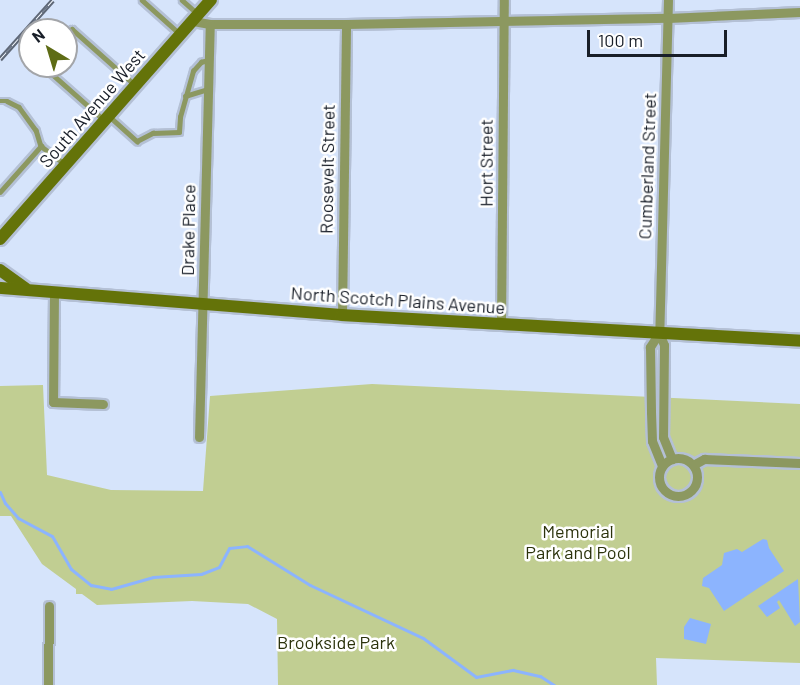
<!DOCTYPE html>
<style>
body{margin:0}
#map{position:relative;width:800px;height:685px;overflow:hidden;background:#d6e4fb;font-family:Barlow,sans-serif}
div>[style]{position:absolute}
.green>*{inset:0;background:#c1ce92}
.water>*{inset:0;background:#8cb4fe}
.stream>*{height:3px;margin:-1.5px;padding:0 1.5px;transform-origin:1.5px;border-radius:1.5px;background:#8cb4fe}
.roads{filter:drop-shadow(2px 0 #b4c0d5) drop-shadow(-2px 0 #b4c0d5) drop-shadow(0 2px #b4c0d5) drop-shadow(0 -2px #b4c0d5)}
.lane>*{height:4.5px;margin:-2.25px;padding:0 2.25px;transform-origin:2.25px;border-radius:2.25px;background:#8c9860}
.street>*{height:9px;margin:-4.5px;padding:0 4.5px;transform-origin:4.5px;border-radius:4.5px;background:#8c9860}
.street>.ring{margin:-4.5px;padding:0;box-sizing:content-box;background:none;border:9px solid #8c9860;border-radius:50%}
.secondary>*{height:12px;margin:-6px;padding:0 6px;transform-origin:6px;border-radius:6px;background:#647309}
.rail>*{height:5px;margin-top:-2.5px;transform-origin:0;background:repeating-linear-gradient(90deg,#fff 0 9px,#5e6776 0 18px);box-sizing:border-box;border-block:2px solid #5e6776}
span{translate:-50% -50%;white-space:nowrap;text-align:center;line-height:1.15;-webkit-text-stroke:5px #fff;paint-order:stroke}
.street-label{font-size:18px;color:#181e28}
.park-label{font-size:18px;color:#2b320b}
.north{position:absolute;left:18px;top:18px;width:60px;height:60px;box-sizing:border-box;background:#fff;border:2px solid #a3a5a9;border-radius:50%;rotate:322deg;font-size:16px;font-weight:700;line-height:24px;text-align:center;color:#181e28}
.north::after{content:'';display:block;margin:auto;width:21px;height:27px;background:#5e6c15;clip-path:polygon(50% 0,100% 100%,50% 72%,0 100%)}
.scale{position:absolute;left:587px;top:30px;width:140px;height:27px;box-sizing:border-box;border:3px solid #181e28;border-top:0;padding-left:8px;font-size:18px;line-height:21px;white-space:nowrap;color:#181e28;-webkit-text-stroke:4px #fff;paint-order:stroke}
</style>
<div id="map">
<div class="green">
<div style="clip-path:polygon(372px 384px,800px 404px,800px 663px,656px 658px,657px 685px,278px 685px,277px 619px,248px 604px,192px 601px,97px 605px,82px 594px,76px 594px,76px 589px,42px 564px,11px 516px,0 516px,0 386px,43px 385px,47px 475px,111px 490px,203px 491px,210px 396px)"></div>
</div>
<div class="water">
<div style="clip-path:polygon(763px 539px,767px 540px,769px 548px,784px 571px,724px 611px,709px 588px,702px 586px,703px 578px,722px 565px,724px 553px,737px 549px,742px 552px)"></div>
<div style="clip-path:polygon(798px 579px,800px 622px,795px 626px,779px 600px,777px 602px,780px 608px,767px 617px,758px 606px)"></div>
<div style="clip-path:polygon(690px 618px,711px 624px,706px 644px,684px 639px,684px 627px)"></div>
</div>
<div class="stream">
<div style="left:0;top:492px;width:12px;rotate:66deg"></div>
<div style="left:5px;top:503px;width:20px;rotate:49deg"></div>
<div style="left:18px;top:518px;width:38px;rotate:28deg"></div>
<div style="left:52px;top:536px;width:38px;rotate:60deg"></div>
<div style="left:71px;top:569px;width:26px;rotate:39deg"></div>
<div style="left:91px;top:585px;width:20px;rotate:11deg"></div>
<div style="left:111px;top:589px;width:44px;rotate:-15.9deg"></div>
<div style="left:153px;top:577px;width:48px;rotate:-3.6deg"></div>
<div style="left:201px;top:574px;width:19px;rotate:-21deg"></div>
<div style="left:219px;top:567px;width:21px;rotate:-62deg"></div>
<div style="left:229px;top:548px;width:18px;rotate:-6deg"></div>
<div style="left:247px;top:546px;width:74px;rotate:31.8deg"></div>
<div style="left:310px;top:585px;width:125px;rotate:25.1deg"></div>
<div style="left:423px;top:638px;width:66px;rotate:36.3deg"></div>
<div style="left:476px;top:677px;width:38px;rotate:-11deg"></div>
<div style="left:513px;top:670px;width:28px;rotate:13deg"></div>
<div style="left:540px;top:676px;width:17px;rotate:33deg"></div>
</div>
<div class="roads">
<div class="lane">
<div style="left:142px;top:0;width:50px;rotate:41.7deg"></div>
<div style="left:182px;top:0;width:21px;rotate:41deg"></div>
<div style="left:66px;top:36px;width:9px;rotate:-49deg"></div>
<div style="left:72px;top:29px;width:83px;rotate:41.6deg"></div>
<div style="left:43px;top:66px;width:81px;rotate:41.5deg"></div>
<div style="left:185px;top:96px;width:24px;rotate:-17deg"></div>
<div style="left:0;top:101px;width:7px"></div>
<div style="left:7px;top:101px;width:13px;rotate:27deg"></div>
<div style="left:19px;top:107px;width:29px;rotate:54deg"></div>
<div style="left:36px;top:130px;width:17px;rotate:73deg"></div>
<div style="left:109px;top:116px;width:38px;rotate:42deg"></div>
<div style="left:137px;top:141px;width:18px;rotate:-27deg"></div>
<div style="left:153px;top:133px;width:26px;rotate:-2deg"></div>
<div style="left:179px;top:132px;width:15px;rotate:-86deg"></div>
<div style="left:180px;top:117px;width:48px;rotate:-74.2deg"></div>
<div style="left:193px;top:71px;width:12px;rotate:-48deg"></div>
<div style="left:201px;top:62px;width:7px;rotate:-16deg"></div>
<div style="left:0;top:192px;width:62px;rotate:-48.3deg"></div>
<div style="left:41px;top:146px;width:31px;rotate:37deg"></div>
</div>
<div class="street">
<div style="left:668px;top:0;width:333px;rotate:91.5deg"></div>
<div style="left:659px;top:333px;width:13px;rotate:67deg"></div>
<div style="left:664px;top:345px;width:92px;rotate:90.6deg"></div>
<div style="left:663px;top:437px;width:24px;rotate:68deg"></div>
<div style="left:193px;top:21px;width:17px;rotate:10deg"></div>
<div style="left:210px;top:24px;width:136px"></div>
<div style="left:346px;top:24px;width:322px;rotate:-1.1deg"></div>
<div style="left:668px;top:18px;width:132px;rotate:-2.6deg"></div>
<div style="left:54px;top:293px;width:109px;rotate:90.5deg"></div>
<div style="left:53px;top:402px;width:50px;rotate:2.3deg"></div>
<div style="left:342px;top:315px;width:291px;rotate:-89.2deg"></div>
<div style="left:501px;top:325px;width:325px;rotate:-89.5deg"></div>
<div style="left:659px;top:333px;width:17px;rotate:123deg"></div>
<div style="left:650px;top:347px;width:65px;rotate:89.1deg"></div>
<div style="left:651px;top:412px;width:29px;rotate:88deg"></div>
<div style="left:652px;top:441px;width:27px;rotate:68deg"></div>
<div style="left:199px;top:437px;width:413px;rotate:-88.5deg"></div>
<div class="ring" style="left:659px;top:458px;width:29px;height:29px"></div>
<div style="left:693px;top:465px;width:13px;rotate:-29deg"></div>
<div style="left:704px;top:459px;width:96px;rotate:2.4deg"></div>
<div style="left:48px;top:685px;width:79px;rotate:-89.3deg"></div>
</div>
<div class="secondary">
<div style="left:0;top:239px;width:319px;rotate:-48.6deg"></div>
<div style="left:0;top:270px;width:31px;rotate:36deg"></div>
<div style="left:0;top:288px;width:343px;rotate:4.5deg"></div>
<div style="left:342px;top:315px;width:459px;rotate:3.2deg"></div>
</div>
</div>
<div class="rail">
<div style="left:0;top:59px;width:79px;rotate:-48.1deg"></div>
</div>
<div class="street-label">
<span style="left:92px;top:108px;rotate:-49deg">South Avenue West</span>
<span style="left:486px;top:163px;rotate:-90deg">Hort Street</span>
<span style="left:647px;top:166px;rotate:-88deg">Cumberland Street</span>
<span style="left:327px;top:169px;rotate:-89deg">Roosevelt Street</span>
<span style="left:188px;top:230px;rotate:-89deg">Drake Place</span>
<span style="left:398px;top:300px;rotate:4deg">North Scotch Plains Avenue</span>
</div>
<div class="park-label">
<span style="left:578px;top:542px">Memorial<br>Park and Pool</span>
<span style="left:336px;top:642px">Brookside Park</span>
</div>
<div class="north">N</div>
<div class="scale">100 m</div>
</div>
